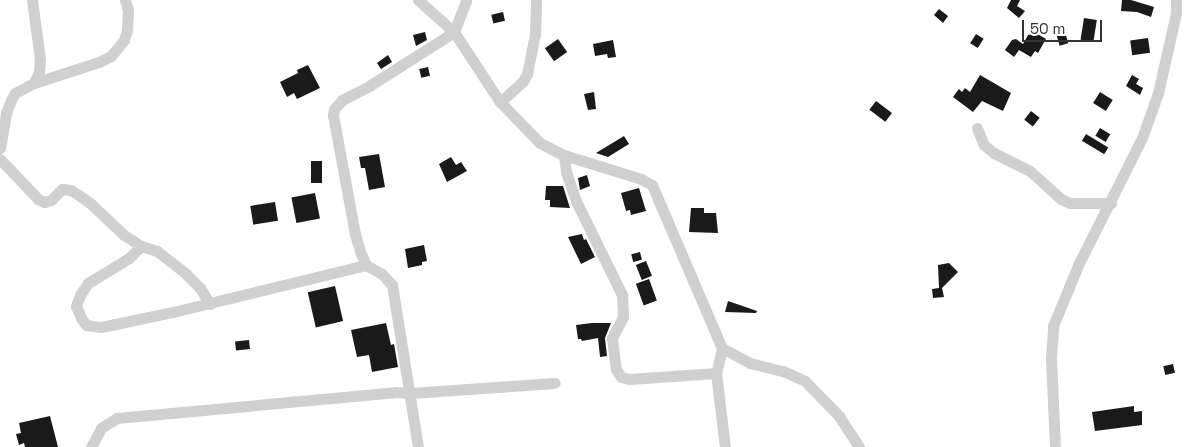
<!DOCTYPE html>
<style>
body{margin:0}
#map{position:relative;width:1194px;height:447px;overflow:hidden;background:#fff;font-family:"Space Grotesk",sans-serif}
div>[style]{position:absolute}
.building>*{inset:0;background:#1a1a1a;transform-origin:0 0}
.street>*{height:11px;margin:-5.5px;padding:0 5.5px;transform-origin:5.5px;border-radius:5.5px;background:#d0d0d0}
span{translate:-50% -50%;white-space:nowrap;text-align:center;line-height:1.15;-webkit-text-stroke:5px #fff;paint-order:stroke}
.scale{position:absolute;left:1022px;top:20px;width:80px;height:22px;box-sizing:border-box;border:2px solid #333;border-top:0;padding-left:6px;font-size:15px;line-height:18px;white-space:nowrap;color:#333;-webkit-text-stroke:4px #fff;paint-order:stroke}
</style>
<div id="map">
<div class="building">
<div style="clip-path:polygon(1011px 0,1020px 0,1017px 6px,1025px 11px,1019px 18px,1007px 8px)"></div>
<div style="clip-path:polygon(1122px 0,1131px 0,1154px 7px,1151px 17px,1137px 12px,1121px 11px)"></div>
<div style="clip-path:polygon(939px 9px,948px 16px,943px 23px,934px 15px)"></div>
<div style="left:503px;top:12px;width:9px;height:12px;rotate:77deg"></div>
<div style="left:1084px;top:18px;width:13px;height:22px;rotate:9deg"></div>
<div style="left:1063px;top:25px;width:19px;height:9px;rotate:74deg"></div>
<div style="clip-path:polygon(425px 32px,427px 40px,416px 46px,413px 35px)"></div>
<div style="clip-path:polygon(1036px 33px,1046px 39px,1038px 53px,1035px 51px,1031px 57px,1019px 50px,1014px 57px,1005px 50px,1012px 40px,1016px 39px,1023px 44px,1028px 35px)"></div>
<div style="left:976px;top:34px;width:9px;height:11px;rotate:32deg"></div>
<div style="left:1148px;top:38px;width:15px;height:18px;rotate:82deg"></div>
<div style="left:558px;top:39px;width:16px;height:16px;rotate:55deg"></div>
<div style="clip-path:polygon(613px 40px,616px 57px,608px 58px,607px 54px,595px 56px,593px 44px)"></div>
<div style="clip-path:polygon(388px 55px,392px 62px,381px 69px,377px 63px)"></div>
<div style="clip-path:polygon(308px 65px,320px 88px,297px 99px,294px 93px,287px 97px,280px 82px,298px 73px,297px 70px)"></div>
<div style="left:428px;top:67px;width:9px;height:9px;rotate:77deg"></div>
<div style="clip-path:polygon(980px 75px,1011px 93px,1003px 111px,982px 101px,973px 112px,953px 97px,959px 89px,962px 92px,965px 88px,970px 92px)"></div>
<div style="clip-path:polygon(1132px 75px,1139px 79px,1136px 84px,1143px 88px,1140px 95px,1126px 86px)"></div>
<div style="clip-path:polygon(594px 92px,596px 109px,588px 110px,584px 94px)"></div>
<div style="left:1100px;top:92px;width:15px;height:13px;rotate:32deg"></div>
<div style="left:876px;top:101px;width:20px;height:11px;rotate:37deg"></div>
<div style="left:1031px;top:111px;width:11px;height:11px;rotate:38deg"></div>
<div style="left:1100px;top:128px;width:12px;height:9px;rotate:31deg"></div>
<div style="left:1086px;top:134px;width:26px;height:8px;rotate:31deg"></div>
<div style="clip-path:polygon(624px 136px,629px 144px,608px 157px,596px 153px)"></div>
<div style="clip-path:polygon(379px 154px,385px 187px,369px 190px,365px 168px,361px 168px,359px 157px)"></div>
<div style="clip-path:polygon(451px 157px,456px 165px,461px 162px,467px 171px,447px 182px,439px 164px)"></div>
<div style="left:311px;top:161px;width:11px;height:22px"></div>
<div style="clip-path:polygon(587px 175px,590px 186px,580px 190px,578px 178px)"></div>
<div style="clip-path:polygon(546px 186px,563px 186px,570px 208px,550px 207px,550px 200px,545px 200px)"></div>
<div style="clip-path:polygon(639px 188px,646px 211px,631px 215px,630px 210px,626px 211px,621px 193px)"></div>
<div style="left:315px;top:193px;width:26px;height:24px;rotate:79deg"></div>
<div style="left:275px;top:202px;width:19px;height:25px;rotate:81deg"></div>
<div style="clip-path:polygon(691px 208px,704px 208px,704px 213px,716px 213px,718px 233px,689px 232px)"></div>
<div style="clip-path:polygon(582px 234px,584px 240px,586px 239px,595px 257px,581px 264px,568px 237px)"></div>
<div style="clip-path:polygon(424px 245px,427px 261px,422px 262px,422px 265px,408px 268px,405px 249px)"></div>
<div style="left:640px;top:252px;width:8px;height:9px;rotate:76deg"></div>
<div style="left:646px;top:261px;width:16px;height:11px;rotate:68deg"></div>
<div style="clip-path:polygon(949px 263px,958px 272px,942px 288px,944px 297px,933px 298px,932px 289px,939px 288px,938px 265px)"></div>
<div style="left:649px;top:279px;width:23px;height:14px;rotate:70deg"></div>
<div style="left:335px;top:286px;width:36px;height:28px;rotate:77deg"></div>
<div style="clip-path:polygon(728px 301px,757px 311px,756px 313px,725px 312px)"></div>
<div style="clip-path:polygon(386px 323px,391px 345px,394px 344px,398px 367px,372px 372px,369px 355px,357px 357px,351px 330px)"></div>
<div style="clip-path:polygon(592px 323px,611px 323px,605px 338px,607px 356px,600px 357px,598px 338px,582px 341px,581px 339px,578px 339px,576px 325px)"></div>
<div style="left:249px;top:340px;width:9px;height:14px;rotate:84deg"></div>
<div style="left:1173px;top:364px;width:9px;height:10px;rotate:77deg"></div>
<div style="clip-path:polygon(1134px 406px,1134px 412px,1142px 411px,1142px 425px,1095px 431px,1092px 412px)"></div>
<div style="clip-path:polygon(50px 416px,58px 447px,25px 447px,24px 443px,19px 445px,16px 434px,21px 433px,19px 423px)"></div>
</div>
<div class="street">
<div style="left:418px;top:0;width:48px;rotate:41.6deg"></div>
<div style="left:454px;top:32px;width:84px;rotate:56.7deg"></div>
<div style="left:500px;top:102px;width:57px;rotate:45.7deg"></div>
<div style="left:540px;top:143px;width:27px;rotate:27deg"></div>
<div style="left:564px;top:155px;width:81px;rotate:17.3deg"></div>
<div style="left:641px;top:179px;width:13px;rotate:29deg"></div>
<div style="left:652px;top:185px;width:177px;rotate:66.8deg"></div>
<div style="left:722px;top:348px;width:32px;rotate:28deg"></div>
<div style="left:750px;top:363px;width:34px;rotate:14deg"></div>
<div style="left:783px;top:371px;width:24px;rotate:24deg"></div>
<div style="left:805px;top:381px;width:49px;rotate:45.8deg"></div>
<div style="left:839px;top:416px;width:37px;rotate:57deg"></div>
<div style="left:34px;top:83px;width:68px;rotate:-17.9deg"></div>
<div style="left:99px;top:62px;width:13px;rotate:-27deg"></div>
<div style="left:111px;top:56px;width:21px;rotate:-51deg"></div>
<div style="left:124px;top:40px;width:10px;rotate:-73deg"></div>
<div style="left:127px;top:30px;width:20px;rotate:-87deg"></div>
<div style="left:128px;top:10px;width:10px;rotate:-107deg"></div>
<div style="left:500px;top:102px;width:31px;rotate:-42deg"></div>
<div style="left:523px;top:81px;width:8px;rotate:-60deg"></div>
<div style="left:527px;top:74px;width:41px;rotate:-78.7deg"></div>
<div style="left:535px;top:34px;width:34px;rotate:-88deg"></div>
<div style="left:977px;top:128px;width:18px;rotate:68deg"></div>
<div style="left:984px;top:145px;width:13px;rotate:39deg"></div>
<div style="left:994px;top:153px;width:40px;rotate:26.6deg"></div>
<div style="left:1030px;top:171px;width:42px;rotate:42.1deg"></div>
<div style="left:1061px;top:199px;width:10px;rotate:24deg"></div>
<div style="left:1070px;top:203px;width:41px"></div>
<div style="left:0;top:148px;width:36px;rotate:-80deg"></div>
<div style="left:6px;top:113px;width:14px;rotate:-69deg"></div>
<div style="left:11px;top:100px;width:8px;rotate:-60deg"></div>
<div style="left:15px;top:93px;width:21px;rotate:-28deg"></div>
<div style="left:34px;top:83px;width:12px;rotate:-66deg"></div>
<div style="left:39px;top:72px;width:13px;rotate:-86deg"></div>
<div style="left:40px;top:59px;width:60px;rotate:-97.7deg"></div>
<div style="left:564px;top:155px;width:17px;rotate:83deg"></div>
<div style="left:566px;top:172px;width:31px;rotate:71deg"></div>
<div style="left:576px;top:201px;width:105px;rotate:63.9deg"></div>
<div style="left:622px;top:295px;width:22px;rotate:87deg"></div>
<div style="left:623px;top:317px;width:24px;rotate:118deg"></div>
<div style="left:612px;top:338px;width:31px;rotate:83deg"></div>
<div style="left:616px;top:369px;width:9px;rotate:58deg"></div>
<div style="left:621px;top:377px;width:9px;rotate:13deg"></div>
<div style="left:630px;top:379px;width:86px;rotate:-4deg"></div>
<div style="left:0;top:159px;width:55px;rotate:46.5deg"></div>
<div style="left:38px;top:199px;width:7px;rotate:27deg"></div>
<div style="left:44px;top:202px;width:7px;rotate:-16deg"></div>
<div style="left:51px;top:200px;width:16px;rotate:-45deg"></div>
<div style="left:62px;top:189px;width:9px;rotate:6deg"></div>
<div style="left:71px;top:190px;width:23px;rotate:34deg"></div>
<div style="left:90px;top:203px;width:47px;rotate:43.3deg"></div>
<div style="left:124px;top:235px;width:20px;rotate:33deg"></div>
<div style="left:141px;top:246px;width:17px;rotate:17deg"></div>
<div style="left:157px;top:251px;width:37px;rotate:38deg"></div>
<div style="left:186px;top:274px;width:20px;rotate:45deg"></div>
<div style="left:200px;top:288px;width:19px;rotate:58deg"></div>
<div style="left:141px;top:246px;width:17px;rotate:135deg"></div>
<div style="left:129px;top:258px;width:48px;rotate:148.6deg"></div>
<div style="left:88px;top:283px;width:14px;rotate:124deg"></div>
<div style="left:80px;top:295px;width:12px;rotate:110deg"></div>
<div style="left:76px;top:306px;width:13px;rotate:67deg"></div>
<div style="left:81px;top:318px;width:9px;rotate:54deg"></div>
<div style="left:86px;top:325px;width:15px;rotate:8deg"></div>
<div style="left:101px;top:327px;width:74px;rotate:-11.8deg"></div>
<div style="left:173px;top:312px;width:199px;rotate:-13.7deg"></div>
<div style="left:722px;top:348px;width:26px;rotate:103deg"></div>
<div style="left:716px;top:373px;width:75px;rotate:83.1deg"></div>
<div style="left:91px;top:447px;width:21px;rotate:-62deg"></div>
<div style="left:101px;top:428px;width:19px;rotate:-32deg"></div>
<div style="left:117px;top:418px;width:279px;rotate:-5.3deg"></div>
<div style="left:395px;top:392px;width:16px;rotate:4deg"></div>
<div style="left:411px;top:393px;width:144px;rotate:-4deg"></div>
<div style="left:418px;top:447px;width:164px;rotate:-99.1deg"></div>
<div style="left:392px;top:285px;width:15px;rotate:-132deg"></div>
<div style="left:382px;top:274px;width:18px;rotate:-151deg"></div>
<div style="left:366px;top:265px;width:12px;rotate:-114deg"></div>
<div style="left:361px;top:254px;width:21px;rotate:-107deg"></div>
<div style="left:355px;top:234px;width:121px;rotate:-100.5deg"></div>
<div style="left:333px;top:115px;width:6px;rotate:-81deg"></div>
<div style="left:334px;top:109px;width:12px;rotate:-48deg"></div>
<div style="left:342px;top:100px;width:30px;rotate:-27deg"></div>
<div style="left:369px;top:86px;width:101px;rotate:-32.4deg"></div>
<div style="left:454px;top:32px;width:34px;rotate:-69deg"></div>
<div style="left:1055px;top:447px;width:89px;rotate:-92.6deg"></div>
<div style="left:1051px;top:358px;width:32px;rotate:-86deg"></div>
<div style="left:1053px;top:326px;width:68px;rotate:-67.6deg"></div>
<div style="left:1079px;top:263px;width:140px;rotate:-63.3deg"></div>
<div style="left:1142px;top:138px;width:48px;rotate:-70.4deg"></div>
<div style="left:1158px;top:93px;width:82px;rotate:-77.3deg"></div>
<div style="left:1176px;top:13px;width:13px;rotate:-90deg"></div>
</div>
<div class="scale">50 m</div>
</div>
